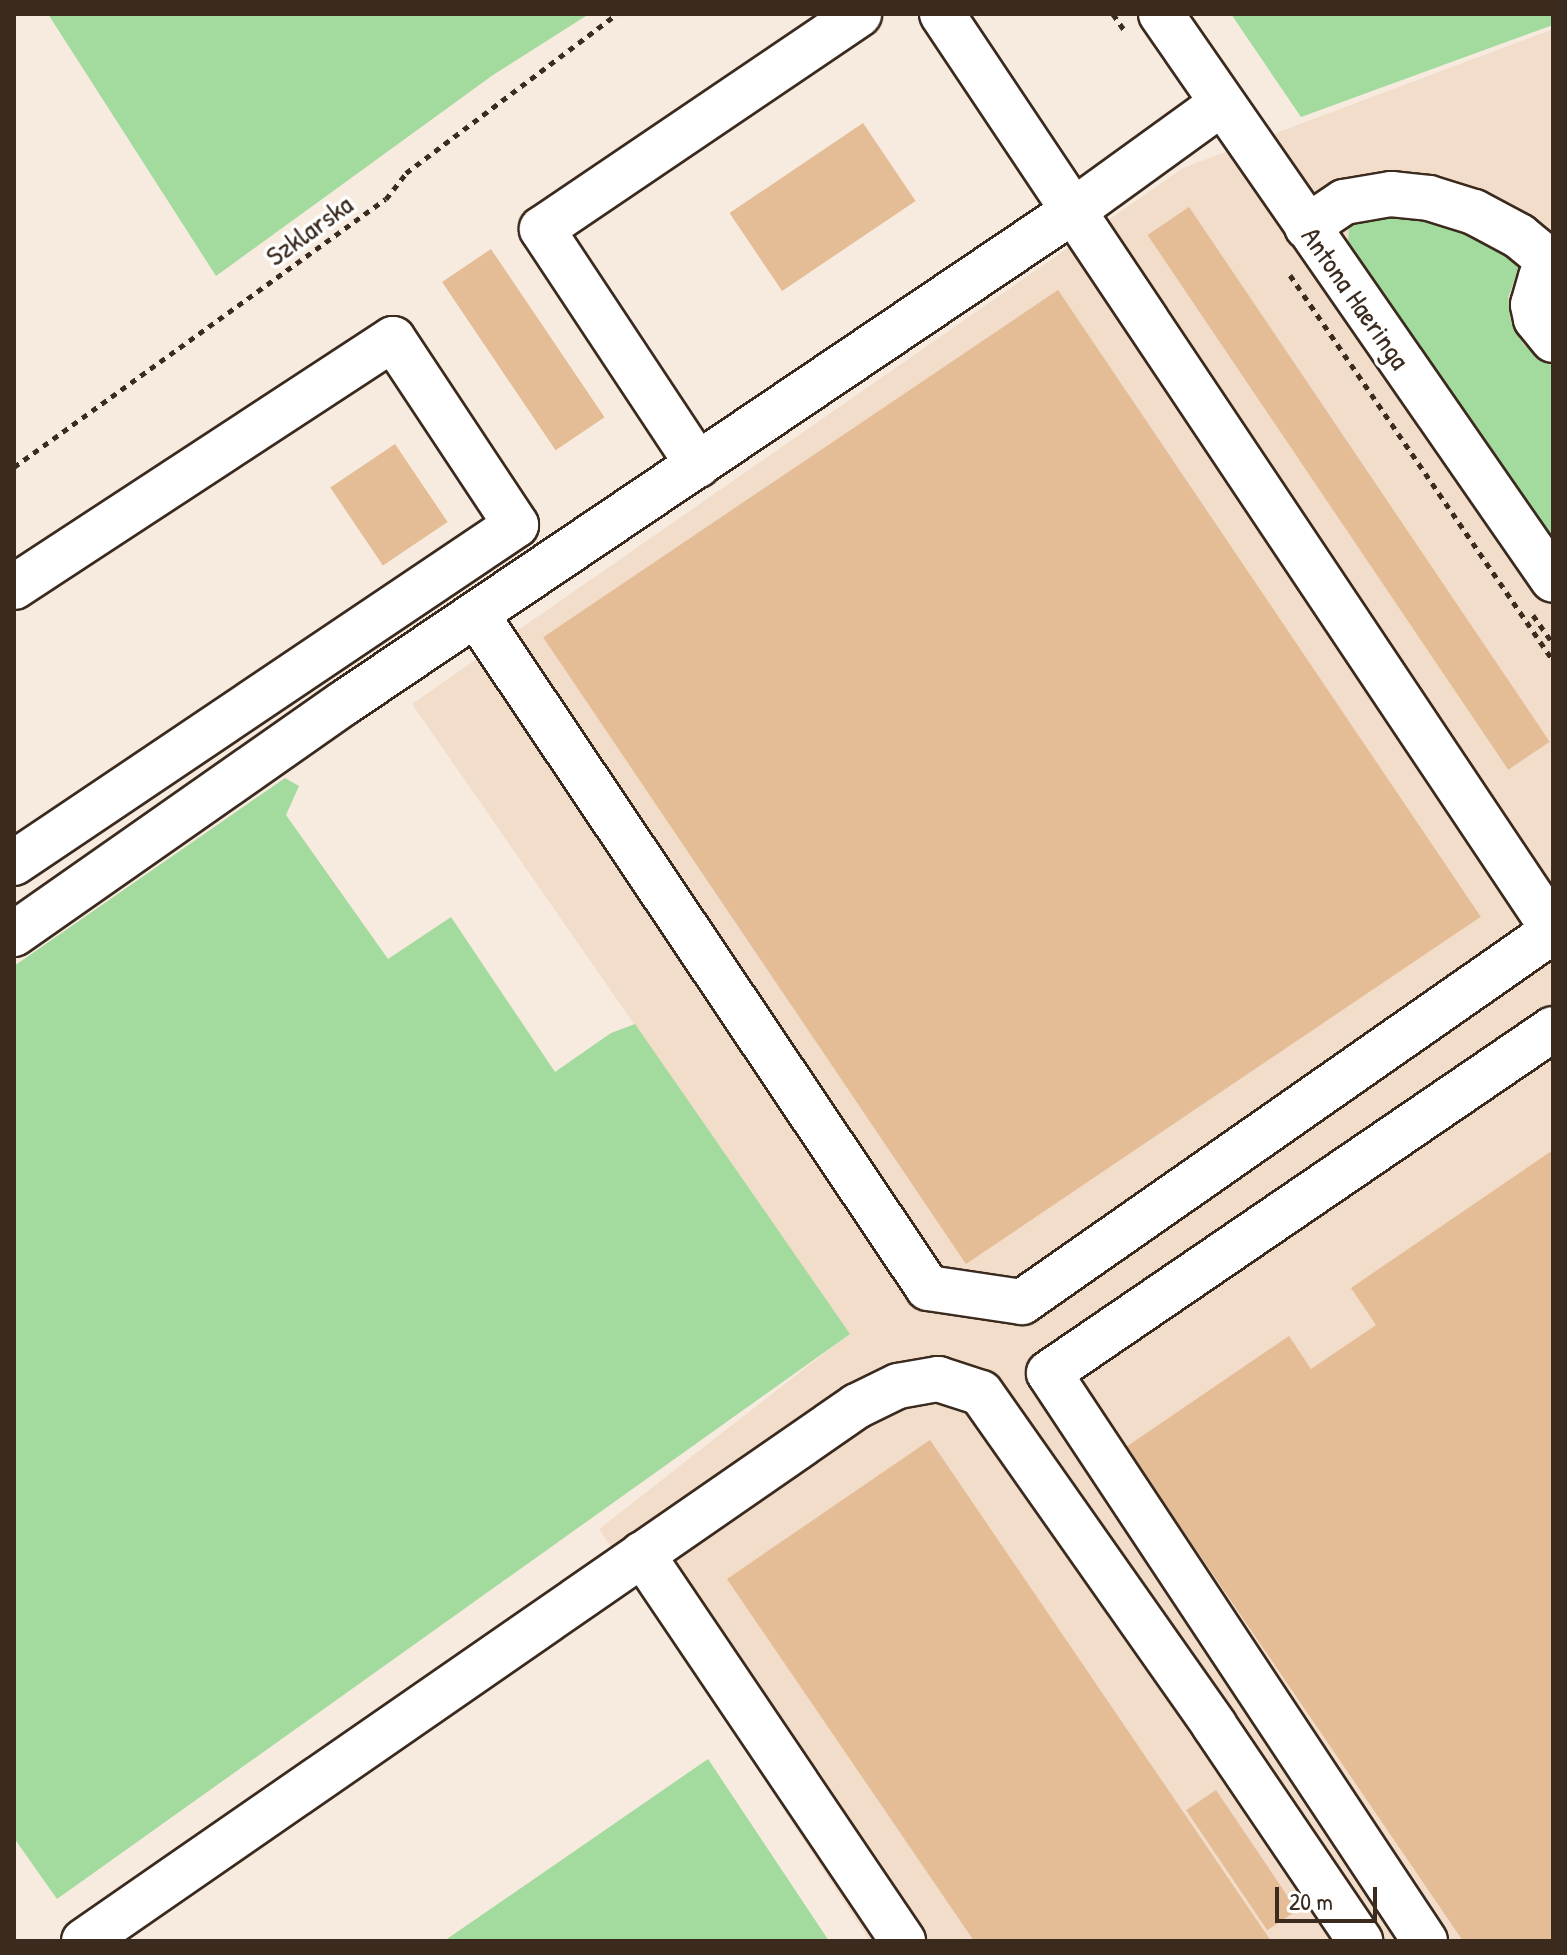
<!DOCTYPE html>
<style>
body{margin:0}
#map{position:relative;width:1567px;height:1955px;overflow:hidden;background:#f7ebdf;font-family:"Patrick Hand",sans-serif}
div>[style]{position:absolute}
.built>*{inset:0;background:#f1ddc9}
.green>*{inset:0;background:#a3da9e}
.building>*{inset:0;background:#e4bc95;transform-origin:0 0}
.path>*{height:5px;margin-top:-2.5px;transform-origin:0;background:repeating-linear-gradient(90deg,#3b2a1e 0 6px,transparent 0 12px)}
.roads{filter:drop-shadow(2px 0 #3b2a1e) drop-shadow(-2px 0 #3b2a1e) drop-shadow(0 2px #3b2a1e) drop-shadow(0 -2px #3b2a1e)}
.minor>*{height:44px;margin:-22px;padding:0 22px;transform-origin:22px;border-radius:22px;background:#fff}
span{translate:-50% -50%;white-space:nowrap;text-align:center;line-height:1.15;-webkit-text-stroke:7px #fff;paint-order:stroke}
.street-label{font-size:28px;color:#3b2a1e}
.frame{position:absolute;inset:0;border:16px solid #3b2a1e;pointer-events:none}
.scale{position:absolute;left:1275px;top:1887px;width:102px;height:36px;box-sizing:border-box;border:4px solid #3b2a1e;border-top:0;padding-left:10px;font-size:24px;line-height:28px;white-space:nowrap;color:#3b2a1e;-webkit-text-stroke:6px #fff;paint-order:stroke}
</style>
<div id="map">
<div class="built">
<div style="clip-path:polygon(1553px 29px,1553px 1941px,870px 1941px,599px 1529px,849px 1334px,412px 704px,1183px 168px)"></div>
</div>
<div class="green">
<div style="clip-path:polygon(48px 14px,589px 14px,493px 75px,216px 276px)"></div>
<div style="clip-path:polygon(1231px 14px,1553px 14px,1553px 25px,1301px 117px)"></div>
<div style="clip-path:polygon(1360px 214px,1434px 215px,1523px 259px,1508px 297px,1511px 320px,1524px 345px,1553px 366px,1553px 548px,1348px 246px,1349px 227px)"></div>
<div style="clip-path:polygon(285px 778px,299px 786px,286px 815px,388px 959px,451px 917px,555px 1072px,611px 1033px,635px 1024px,850px 1334px,57px 1899px,14px 1838px,14px 966px)"></div>
<div style="clip-path:polygon(708px 1759px,829px 1941px,444px 1941px)"></div>
</div>
<div class="building">
<div style="left:863px;top:123px;width:94px;height:161px;rotate:56deg"></div>
<div style="left:1189px;top:207px;width:645px;height:50px;rotate:56deg"></div>
<div style="left:491px;top:249px;width:203px;height:59px;rotate:56deg"></div>
<div style="left:1058px;top:290px;width:756px;height:621px;rotate:56deg"></div>
<div style="left:395px;top:444px;width:94px;height:78px;rotate:56deg"></div>
<div style="clip-path:polygon(1553px 1150px,1553px 1941px,1463px 1941px,1126px 1447px,1289px 1336px,1311px 1369px,1376px 1325px,1351px 1288px)"></div>
<div style="clip-path:polygon(930px 1440px,1271px 1941px,974px 1941px,727px 1579px)"></div>
<div style="left:1216px;top:1790px;width:145px;height:36px;rotate:56deg"></div>
</div>
<div class="path">
<div style="left:1113px;top:14px;width:21px;rotate:55deg"></div>
<div style="left:1290px;top:275px;width:466px;rotate:55.7deg"></div>
<div style="left:14px;top:467px;width:458px;rotate:-35.8deg"></div>
<div style="left:386px;top:199px;width:33px;rotate:-52deg"></div>
<div style="left:406px;top:173px;width:264px;rotate:-37deg"></div>
<div style="left:1533px;top:615px;width:35px;rotate:55deg"></div>
</div>
<div class="roads">
<div class="minor">
<div style="left:942px;top:14px;width:1100px;rotate:56.27deg"></div>
<div style="left:1161px;top:14px;width:688px;rotate:55.29deg"></div>
<div style="left:1307px;top:227px;width:45px;rotate:-34deg"></div>
<div style="left:1344px;top:202px;width:48px;rotate:-9.7deg"></div>
<div style="left:1391px;top:194px;width:38px;rotate:6deg"></div>
<div style="left:1429px;top:198px;width:47px;rotate:17.3deg"></div>
<div style="left:1474px;top:212px;width:51px;rotate:28.1deg"></div>
<div style="left:1519px;top:236px;width:44px;rotate:39.5deg"></div>
<div style="left:1553px;top:266px;width:16px;rotate:137deg"></div>
<div style="left:1541px;top:277px;width:29px;rotate:106deg"></div>
<div style="left:1533px;top:305px;width:14px;rotate:78deg"></div>
<div style="left:1536px;top:319px;width:27px;rotate:51deg"></div>
<div style="left:698px;top:465px;width:283px;rotate:-123.5deg"></div>
<div style="left:542px;top:229px;width:383px;rotate:-34.1deg"></div>
<div style="left:14px;top:587px;width:453px;rotate:-33.2deg"></div>
<div style="left:393px;top:339px;width:223px;rotate:56.5deg"></div>
<div style="left:516px;top:525px;width:605px;rotate:146.05deg"></div>
<div style="left:477px;top:616px;width:809px;rotate:56.13deg"></div>
<div style="left:928px;top:1288px;width:95px;rotate:8.5deg"></div>
<div style="left:1022px;top:1302px;width:648px;rotate:-34.94deg"></div>
<div style="left:14px;top:934px;width:403px;rotate:-35deg"></div>
<div style="left:344px;top:703px;width:879px;rotate:-34.02deg"></div>
<div style="left:1073px;top:211px;width:183px;rotate:-35.9deg"></div>
<div style="left:642px;top:1554px;width:467px;rotate:56deg"></div>
<div style="left:84px;top:1941px;width:940px;rotate:-34.69deg"></div>
<div style="left:857px;top:1406px;width:46px;rotate:-26deg"></div>
<div style="left:898px;top:1386px;width:41px;rotate:-9.9deg"></div>
<div style="left:938px;top:1379px;width:45px;rotate:18deg"></div>
<div style="left:981px;top:1393px;width:406px;rotate:54.9deg"></div>
<div style="left:1214px;top:1725px;width:261px;rotate:55.9deg"></div>
<div style="left:1425px;top:1941px;width:681px;rotate:-123.5deg"></div>
<div style="left:1049px;top:1373px;width:610px;rotate:-34.32deg"></div>
</div>
</div>
<div class="street-label">
<span style="left:309px;top:230px;rotate:-36deg">Szklarska</span>
<span style="left:1356px;top:298px;rotate:55deg">Antona Haeringa</span>
</div>
<div class="frame"></div>
<div class="scale">20 m</div>
</div>
